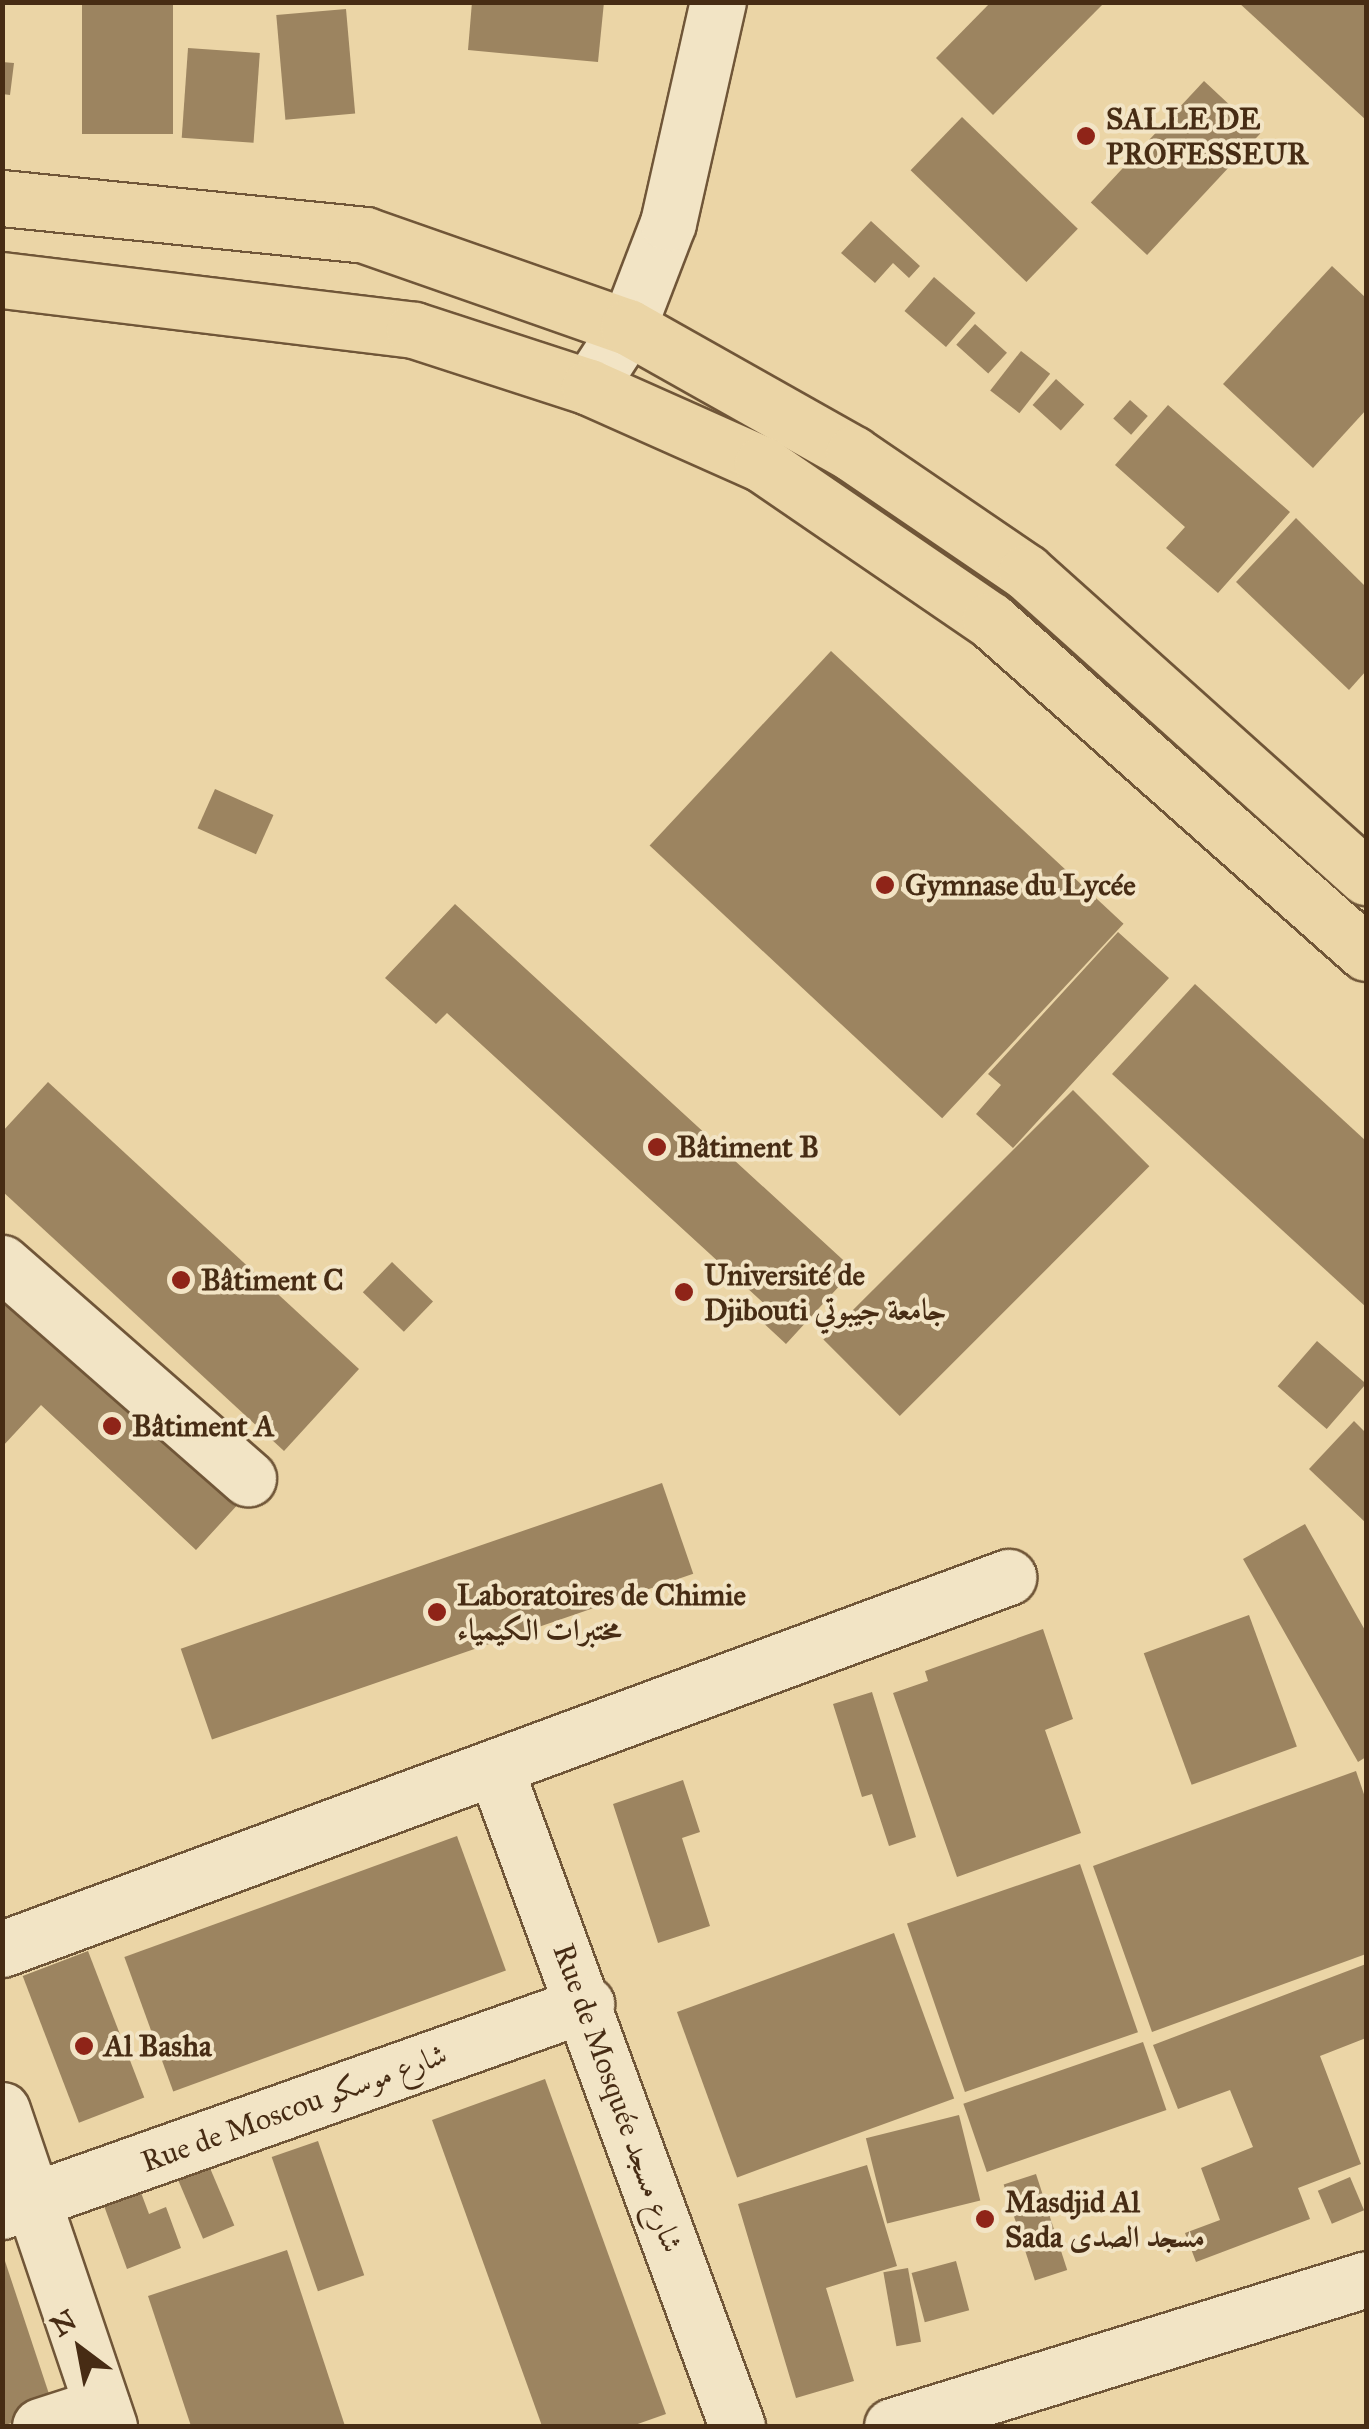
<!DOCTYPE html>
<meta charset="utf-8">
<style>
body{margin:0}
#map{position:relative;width:1369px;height:2429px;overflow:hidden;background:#ebd5a6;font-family:"IM FELL Great Primer",Amiri,serif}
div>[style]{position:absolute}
.building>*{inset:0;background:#9c8460;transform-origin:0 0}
.roads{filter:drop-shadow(2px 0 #705638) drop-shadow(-2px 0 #705638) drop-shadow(0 2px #705638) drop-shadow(0 -2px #705638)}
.minor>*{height:55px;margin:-27.5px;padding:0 27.5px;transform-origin:27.5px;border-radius:27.5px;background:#f2e4c5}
.major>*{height:55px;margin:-27.5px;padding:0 27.5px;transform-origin:27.5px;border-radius:27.5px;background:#ebd5a6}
.dots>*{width:28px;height:28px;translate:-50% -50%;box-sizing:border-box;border:5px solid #f2e4c5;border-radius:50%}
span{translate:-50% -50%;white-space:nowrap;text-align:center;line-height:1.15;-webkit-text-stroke:8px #f2e4c5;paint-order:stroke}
.poi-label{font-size:30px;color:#472c14;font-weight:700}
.left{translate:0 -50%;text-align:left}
.street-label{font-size:30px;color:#472c14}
.frame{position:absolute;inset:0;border:5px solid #472c14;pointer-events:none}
.north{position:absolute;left:30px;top:2299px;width:100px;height:100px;-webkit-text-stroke:8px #f2e4c5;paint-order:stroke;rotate:328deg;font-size:28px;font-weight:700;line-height:40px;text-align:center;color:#472c14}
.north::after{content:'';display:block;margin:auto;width:35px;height:45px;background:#472c14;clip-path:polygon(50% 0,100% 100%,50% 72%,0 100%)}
</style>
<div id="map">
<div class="building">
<div style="left:82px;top:2px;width:91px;height:132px"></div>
<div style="clip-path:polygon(472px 2px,604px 2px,598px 62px,468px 50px)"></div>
<div style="clip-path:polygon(991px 2px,1105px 2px,993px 115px,936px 58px)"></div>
<div style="clip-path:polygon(1238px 2px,1366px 2px,1366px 120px)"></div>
<div style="left:346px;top:9px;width:105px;height:70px;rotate:85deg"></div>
<div style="left:188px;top:48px;width:72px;height:90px;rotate:4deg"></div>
<div style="clip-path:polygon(2px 62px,14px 63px,10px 95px,2px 94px)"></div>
<div style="left:1204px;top:81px;width:77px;height:166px;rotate:43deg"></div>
<div style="left:962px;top:117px;width:161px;height:74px;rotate:44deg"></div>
<div style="clip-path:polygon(871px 221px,920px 266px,909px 278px,893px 263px,875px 283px,841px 253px)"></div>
<div style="clip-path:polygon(1332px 266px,1366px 298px,1366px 410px,1313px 468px,1223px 384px)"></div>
<div style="left:934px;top:277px;width:55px;height:45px;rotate:41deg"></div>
<div style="left:975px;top:324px;width:43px;height:28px;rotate:42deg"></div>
<div style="left:1021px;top:351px;width:37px;height:50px;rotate:38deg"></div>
<div style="left:1056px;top:379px;width:38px;height:35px;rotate:42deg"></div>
<div style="left:1130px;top:400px;width:24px;height:25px;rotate:42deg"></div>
<div style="clip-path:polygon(1168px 405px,1290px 512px,1218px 593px,1166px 548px,1185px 527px,1115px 465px)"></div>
<div style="clip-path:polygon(1296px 518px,1366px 587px,1366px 671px,1349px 690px,1236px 582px)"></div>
<div style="left:831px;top:651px;width:400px;height:266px;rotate:43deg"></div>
<div style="left:215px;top:789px;width:64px;height:43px;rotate:24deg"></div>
<div style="clip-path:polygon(455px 904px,854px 1270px,786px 1344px,760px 1320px,770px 1309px,447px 1013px,436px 1024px,385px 978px)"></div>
<div style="clip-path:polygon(1118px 932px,1169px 978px,1013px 1148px,976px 1114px,1001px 1085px,988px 1074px)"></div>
<div style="clip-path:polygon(1195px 984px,1366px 1141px,1366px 1307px,1112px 1074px)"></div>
<div style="clip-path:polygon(48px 1082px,359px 1369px,284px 1451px,2px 1191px,2px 1132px)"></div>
<div style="left:1073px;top:1090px;width:108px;height:353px;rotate:45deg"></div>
<div style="left:392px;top:1262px;width:57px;height:42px;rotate:44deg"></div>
<div style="clip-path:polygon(2px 1280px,241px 1501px,196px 1550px,41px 1405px,2px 1447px)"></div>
<div style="left:1317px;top:1341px;width:65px;height:60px;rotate:41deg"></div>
<div style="clip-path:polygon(1354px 1421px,1366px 1433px,1366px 1523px,1309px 1469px)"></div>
<div style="left:662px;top:1483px;width:96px;height:509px;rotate:71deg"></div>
<div style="clip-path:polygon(1305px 1524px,1366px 1632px,1366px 1757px,1358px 1762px,1243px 1559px)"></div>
<div style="left:1249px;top:1615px;width:140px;height:112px;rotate:70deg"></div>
<div style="clip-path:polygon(1043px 1629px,1073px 1719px,1045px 1730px,1081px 1833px,957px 1877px,893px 1693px,928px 1681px,925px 1671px)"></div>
<div style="clip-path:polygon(872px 1692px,916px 1837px,889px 1846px,872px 1794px,862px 1797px,833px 1704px)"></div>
<div style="clip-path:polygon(1356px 1771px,1366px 1800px,1366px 1954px,1152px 2032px,1093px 1866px)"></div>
<div style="clip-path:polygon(683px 1780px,700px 1832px,682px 1838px,710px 1926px,658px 1943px,613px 1804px)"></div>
<div style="left:457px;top:1836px;width:143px;height:354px;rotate:70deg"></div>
<div style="left:1080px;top:1864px;width:178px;height:183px;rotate:71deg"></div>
<div style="left:894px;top:1933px;width:176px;height:231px;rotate:70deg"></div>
<div style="left:88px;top:1951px;width:157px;height:70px;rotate:69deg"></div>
<div style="clip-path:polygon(1366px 1964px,1366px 2038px,1320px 2056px,1361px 2164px,1298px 2188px,1310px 2219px,1196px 2262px,1185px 2233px,1220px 2220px,1201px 2168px,1253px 2147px,1230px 2090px,1178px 2109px,1153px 2045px)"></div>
<div style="left:1143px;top:2042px;width:72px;height:190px;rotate:71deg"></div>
<div style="clip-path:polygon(545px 2079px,666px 2414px,632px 2426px,542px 2426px,432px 2120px)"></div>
<div style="left:959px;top:2115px;width:88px;height:96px;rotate:76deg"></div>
<div style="left:318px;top:2141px;width:142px;height:49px;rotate:71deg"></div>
<div style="left:207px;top:2161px;width:70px;height:34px;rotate:67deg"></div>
<div style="clip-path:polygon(867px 2165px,897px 2266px,826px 2288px,854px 2381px,796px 2398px,738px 2204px)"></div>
<div style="left:1036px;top:2174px;width:101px;height:34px;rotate:72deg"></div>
<div style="left:1350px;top:2177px;width:36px;height:35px;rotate:67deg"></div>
<div style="clip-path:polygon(140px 2190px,149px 2214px,166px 2207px,181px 2248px,127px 2269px,103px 2203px)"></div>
<div style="clip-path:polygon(287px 2250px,345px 2426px,191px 2426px,148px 2296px)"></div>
<div style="clip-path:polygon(2px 2252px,54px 2409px,2px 2426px)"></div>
<div style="left:956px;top:2261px;width:51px;height:46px;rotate:75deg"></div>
<div style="left:908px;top:2268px;width:75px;height:25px;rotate:80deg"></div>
</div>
<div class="roads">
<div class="minor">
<div style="left:589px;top:387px;width:72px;rotate:-57deg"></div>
<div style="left:628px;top:327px;width:111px;rotate:-69deg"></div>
<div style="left:668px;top:223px;width:227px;rotate:-77.3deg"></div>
<div style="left:2px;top:1263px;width:327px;rotate:41.2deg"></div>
<div style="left:496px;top:1771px;width:698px;rotate:69.8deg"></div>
<div style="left:2px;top:1949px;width:1073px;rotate:-20.29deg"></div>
<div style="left:2px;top:2110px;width:334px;rotate:71.3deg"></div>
<div style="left:2px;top:2211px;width:620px;rotate:-19.52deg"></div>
<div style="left:40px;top:2426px;width:65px;rotate:-17.9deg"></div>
<div style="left:892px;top:2426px;width:496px;rotate:-17.2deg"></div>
</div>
<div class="major">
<div style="left:2px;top:198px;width:365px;rotate:5.8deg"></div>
<div style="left:365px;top:235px;width:279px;rotate:19.3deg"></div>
<div style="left:628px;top:327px;width:258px;rotate:29.4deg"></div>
<div style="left:853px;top:454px;width:209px;rotate:34.3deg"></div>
<div style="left:1026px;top:572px;width:457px;rotate:41.9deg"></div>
<div style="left:2px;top:280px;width:415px;rotate:6.9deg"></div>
<div style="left:414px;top:330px;width:184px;rotate:18deg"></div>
<div style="left:589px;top:387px;width:189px;rotate:24deg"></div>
<div style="left:762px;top:464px;width:276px;rotate:34.4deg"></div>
<div style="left:990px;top:620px;width:502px;rotate:41.53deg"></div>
</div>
</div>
<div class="dots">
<div style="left:1086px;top:136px;background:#8f2418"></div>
<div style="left:885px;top:885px;background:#8f2418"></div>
<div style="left:657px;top:1147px;background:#8f2418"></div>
<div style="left:181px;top:1280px;background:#8f2418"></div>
<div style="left:684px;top:1292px;background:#8f2418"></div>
<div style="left:112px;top:1426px;background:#8f2418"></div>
<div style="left:437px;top:1612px;background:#8f2418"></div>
<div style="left:84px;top:2046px;background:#8f2418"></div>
<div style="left:985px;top:2219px;background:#8f2418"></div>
</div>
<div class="poi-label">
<span class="left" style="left:1106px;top:136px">SALLE DE<br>PROFESSEUR</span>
<span class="left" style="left:905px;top:885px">Gymnase du Lycée</span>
<span class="left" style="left:677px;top:1147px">Bâtiment B</span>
<span class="left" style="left:704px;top:1292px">Université de<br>Djibouti جامعة جيبوتي</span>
<span class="left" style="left:201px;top:1280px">Bâtiment C</span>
<span class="left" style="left:132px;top:1426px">Bâtiment A</span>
<span class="left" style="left:457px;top:1612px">Laboratoires de Chimie<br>مختبرات الكيمياء</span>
<span class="left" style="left:104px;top:2046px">Al Basha</span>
<span class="left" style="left:1005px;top:2219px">Masdjid Al<br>Sada مسجد الصدى</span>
</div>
<div class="street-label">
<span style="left:618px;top:2098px;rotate:70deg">Rue de Mosquée شارع مسجد</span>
<span style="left:294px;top:2108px;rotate:-20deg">Rue de Moscou شارع موسكو</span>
</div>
<div class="frame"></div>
<div class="north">N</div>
</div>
